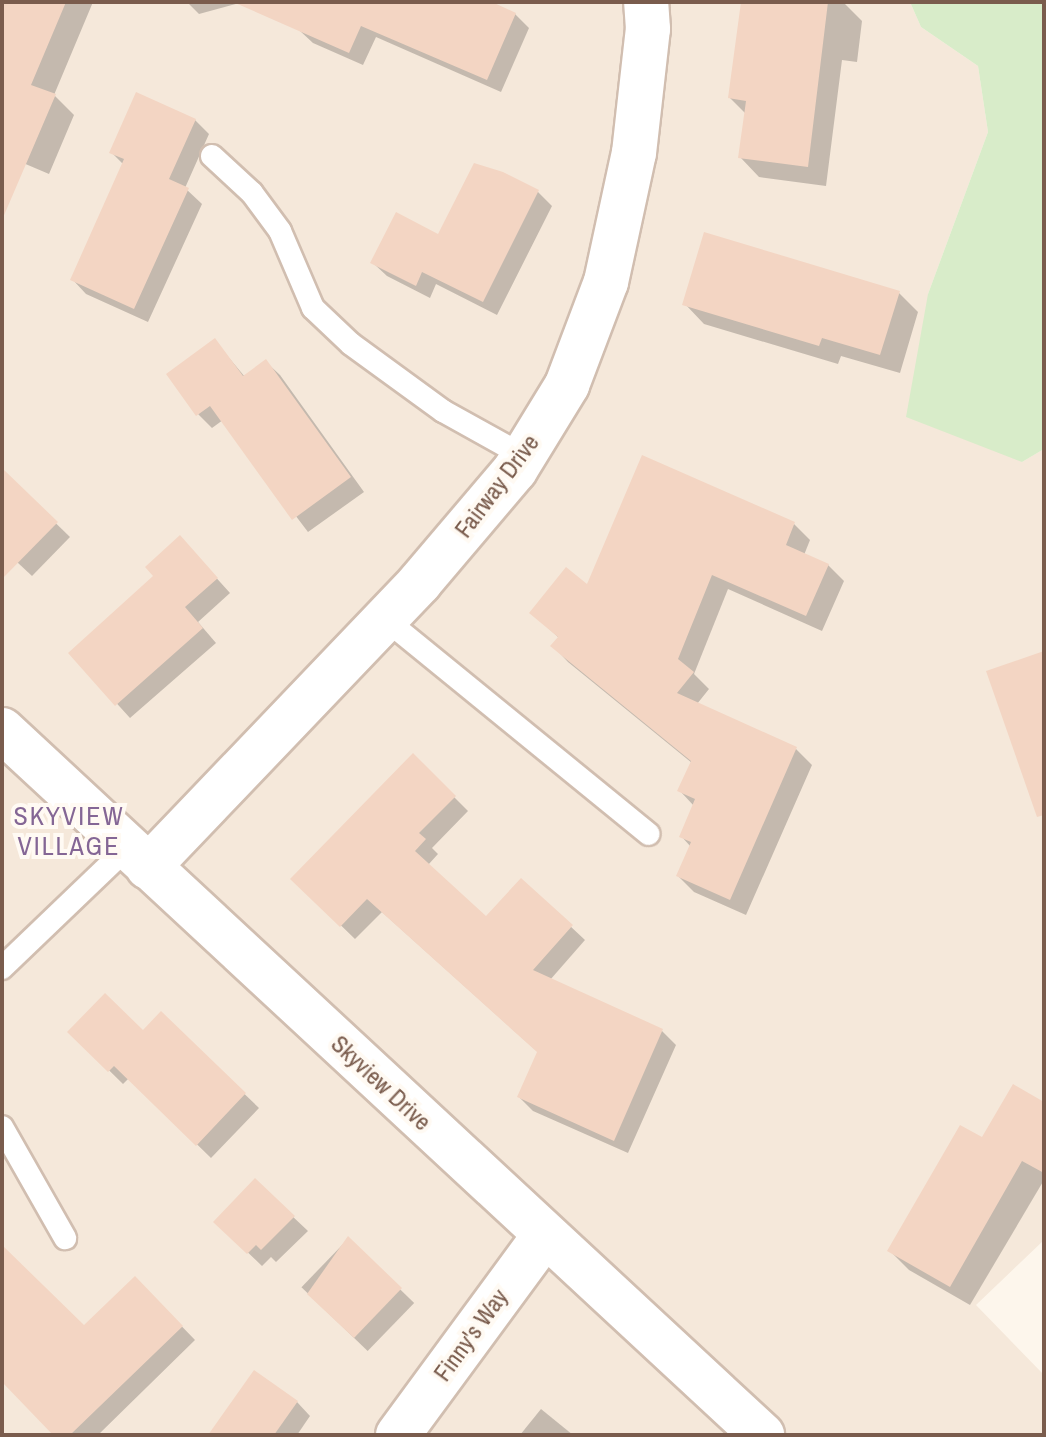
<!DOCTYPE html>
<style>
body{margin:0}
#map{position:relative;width:1046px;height:1437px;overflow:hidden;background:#fdf6ec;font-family:"Archivo Narrow",sans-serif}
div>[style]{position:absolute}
.residential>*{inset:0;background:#f5e8da}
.green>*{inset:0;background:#d8ecc9}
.shadow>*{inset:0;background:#0003;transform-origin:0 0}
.building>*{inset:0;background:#f3d5c3}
.roads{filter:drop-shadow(2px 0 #d1beb0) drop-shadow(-2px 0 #d1beb0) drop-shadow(0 2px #d1beb0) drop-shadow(0 -2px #d1beb0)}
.lane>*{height:22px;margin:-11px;padding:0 11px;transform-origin:11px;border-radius:11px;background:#fff}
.street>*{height:44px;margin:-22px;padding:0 22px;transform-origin:22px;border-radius:22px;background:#fff}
span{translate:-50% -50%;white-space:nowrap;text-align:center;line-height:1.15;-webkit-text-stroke:8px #fffaf3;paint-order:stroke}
.street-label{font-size:24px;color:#7a5c4d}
.neighbourhood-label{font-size:26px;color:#846695;letter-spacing:2px}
.frame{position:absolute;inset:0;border:4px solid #7a5c4d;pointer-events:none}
</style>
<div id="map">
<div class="residential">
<div style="clip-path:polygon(2px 2px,910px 2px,921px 27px,978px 66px,988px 132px,928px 294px,1022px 462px,1044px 449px,1044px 1240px,976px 1305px,1044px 1375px,1044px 1435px,2px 1435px)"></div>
</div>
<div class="green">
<div style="clip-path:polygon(910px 2px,1044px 2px,1044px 449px,1022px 462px,906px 417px,928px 294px,988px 132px,978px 66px,921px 27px)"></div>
</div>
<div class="shadow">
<div style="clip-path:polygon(2px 2px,93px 2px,54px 95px,74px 115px,49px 174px,2px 154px)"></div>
<div style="clip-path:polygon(187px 2px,243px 2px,199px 14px)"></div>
<div style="clip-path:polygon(311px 2px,487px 2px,515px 14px,529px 28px,501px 92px,376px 37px,363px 65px,313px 43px,299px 30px)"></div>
<div style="clip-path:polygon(743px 2px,843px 2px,862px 21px,857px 62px,842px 60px,826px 186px,759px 177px,740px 157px,746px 114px,730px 98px)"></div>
<div style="clip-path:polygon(195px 120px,209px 134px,185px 188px,202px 204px,148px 322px,86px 294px,73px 280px,124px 165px,111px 152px)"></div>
<div style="clip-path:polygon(502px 174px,538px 192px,552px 206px,497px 315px,436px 284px,430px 298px,387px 276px,373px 263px,439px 237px)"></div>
<div style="clip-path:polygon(899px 293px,918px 312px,900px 373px,841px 356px,838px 364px,704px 324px,685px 304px)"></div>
<div style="clip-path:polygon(215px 341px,245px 377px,266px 362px,280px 375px,364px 492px,308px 532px,223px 420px,212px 428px,198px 414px)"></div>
<div style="clip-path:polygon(643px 458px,794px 524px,810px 540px,804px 555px,828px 565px,844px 581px,822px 631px,728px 589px,694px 674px,709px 689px,697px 704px,796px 749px,812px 765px,746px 915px,694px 892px,678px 876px,691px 847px,681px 836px,694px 806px,680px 791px,692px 763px,568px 662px,553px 646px,559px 638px,532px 613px,588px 588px)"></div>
<div style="clip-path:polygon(2px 471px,70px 537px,32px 576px,2px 548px)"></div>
<div style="clip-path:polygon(193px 552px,230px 593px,198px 622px,216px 643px,130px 718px,71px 653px)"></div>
<div style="clip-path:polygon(413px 756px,468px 811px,432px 848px,438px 854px,428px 865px,486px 919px,521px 880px,585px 940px,550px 980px,662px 1031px,676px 1045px,628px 1153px,533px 1111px,519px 1097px,539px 1053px,382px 912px,355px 939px,293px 879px)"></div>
<div style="clip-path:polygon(161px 1014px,259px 1108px,211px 1158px,129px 1078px,123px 1084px,70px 1032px,143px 1033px)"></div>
<div style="clip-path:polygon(1044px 1104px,1044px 1180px,970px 1305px,909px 1270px,890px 1251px,983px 1140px)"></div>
<div style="clip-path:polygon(255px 1181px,308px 1231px,276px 1262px,271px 1257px,262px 1266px,216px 1222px)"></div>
<div style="left:348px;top:1239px;width:92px;height:67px;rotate:44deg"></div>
<div style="clip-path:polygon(2px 1248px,84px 1328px,135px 1278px,195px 1340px,98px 1435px,56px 1435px,2px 1341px)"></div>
<div style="clip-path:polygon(297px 1402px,310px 1416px,297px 1435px,210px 1435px)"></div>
<div style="clip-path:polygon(541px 1409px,573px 1435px,520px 1435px)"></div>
</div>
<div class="building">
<div style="clip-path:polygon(2px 2px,66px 2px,31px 85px,56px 94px,2px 220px)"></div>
<div style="clip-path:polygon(233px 2px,492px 2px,516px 13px,487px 80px,361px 26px,349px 53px)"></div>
<div style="clip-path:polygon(741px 2px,828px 2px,808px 167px,738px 158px,746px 101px,728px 98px)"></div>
<div style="clip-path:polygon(136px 92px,196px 119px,169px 179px,189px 188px,134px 309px,70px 280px,124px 159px,109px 153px)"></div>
<div style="clip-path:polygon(474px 163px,503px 172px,539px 190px,483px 302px,422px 272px,416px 286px,370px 263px,396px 212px,438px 234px)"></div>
<div style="clip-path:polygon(704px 232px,900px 291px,880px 355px,822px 338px,819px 346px,682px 305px)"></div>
<div style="clip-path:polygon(215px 338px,243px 376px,266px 359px,351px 477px,292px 520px,210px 406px,196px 416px,166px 374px)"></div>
<div style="clip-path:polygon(642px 455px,795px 522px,786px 545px,829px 564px,806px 616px,712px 575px,678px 659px,694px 672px,677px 693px,797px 747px,730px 900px,676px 876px,691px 842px,679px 837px,695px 799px,677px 791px,691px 761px,550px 646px,558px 637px,529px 613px,566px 567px,587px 584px)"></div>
<div style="clip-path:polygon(2px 468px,58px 522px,2px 579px)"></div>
<div style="clip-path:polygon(180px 535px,218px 578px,185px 607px,203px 628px,115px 706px,68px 653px,153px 576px,145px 567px)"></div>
<div style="clip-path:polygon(1044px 651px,1044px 815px,1037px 817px,986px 671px)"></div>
<div style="clip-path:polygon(413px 753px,456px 796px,419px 833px,426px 839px,415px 851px,486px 916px,521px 878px,573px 925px,533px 970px,663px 1029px,614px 1141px,517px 1097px,537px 1052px,367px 899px,340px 927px,290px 879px)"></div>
<div style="clip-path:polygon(105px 993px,143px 1030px,161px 1011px,246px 1093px,196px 1146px,114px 1066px,108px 1072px,67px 1032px)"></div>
<div style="clip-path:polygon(1013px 1084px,1044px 1102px,1044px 1173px,1022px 1161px,950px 1287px,887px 1251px,960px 1125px,982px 1137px)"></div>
<div style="clip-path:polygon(255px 1178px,295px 1216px,261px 1250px,256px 1245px,247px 1254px,213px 1222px)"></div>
<div style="clip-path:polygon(348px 1236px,402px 1288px,354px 1338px,307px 1294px)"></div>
<div style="clip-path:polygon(2px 1245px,84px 1325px,135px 1276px,183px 1326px,70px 1435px,53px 1435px,2px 1382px)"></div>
<div style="clip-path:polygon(254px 1370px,298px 1401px,274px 1435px,208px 1435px)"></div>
</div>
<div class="roads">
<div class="lane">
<div style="left:212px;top:156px;width:54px;rotate:42.8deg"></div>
<div style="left:252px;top:193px;width:47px;rotate:53.6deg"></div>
<div style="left:280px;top:231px;width:84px;rotate:66.8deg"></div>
<div style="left:313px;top:308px;width:52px;rotate:43.5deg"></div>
<div style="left:351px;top:344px;width:114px;rotate:36.1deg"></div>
<div style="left:443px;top:411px;width:93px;rotate:29.1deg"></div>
<div style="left:385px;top:619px;width:340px;rotate:39.2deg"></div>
<div style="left:2px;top:968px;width:175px;rotate:-43.8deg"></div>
<div style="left:2px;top:1127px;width:128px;rotate:60.4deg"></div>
</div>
<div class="street">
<div style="left:2px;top:730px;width:1037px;rotate:42.85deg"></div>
<div style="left:148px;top:867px;width:394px;rotate:-46.3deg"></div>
<div style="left:420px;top:582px;width:147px;rotate:-49.7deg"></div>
<div style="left:515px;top:470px;width:100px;rotate:-58.5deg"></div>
<div style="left:567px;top:385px;width:110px;rotate:-69.3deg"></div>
<div style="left:606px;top:282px;width:132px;rotate:-77.8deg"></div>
<div style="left:634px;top:153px;width:125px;rotate:-83.6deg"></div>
<div style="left:648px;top:29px;width:27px;rotate:-94deg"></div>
<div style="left:398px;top:1435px;width:248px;rotate:-53.7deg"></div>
</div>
</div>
<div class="street-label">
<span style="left:497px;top:486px;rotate:-53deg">Fairway Drive</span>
<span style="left:381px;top:1083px;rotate:43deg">Skyview Drive</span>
<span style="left:471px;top:1335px;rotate:-54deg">Finny's Way</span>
</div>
<div class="neighbourhood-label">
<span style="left:69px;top:831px">SKYVIEW<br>VILLAGE</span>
</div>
<div class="frame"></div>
</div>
